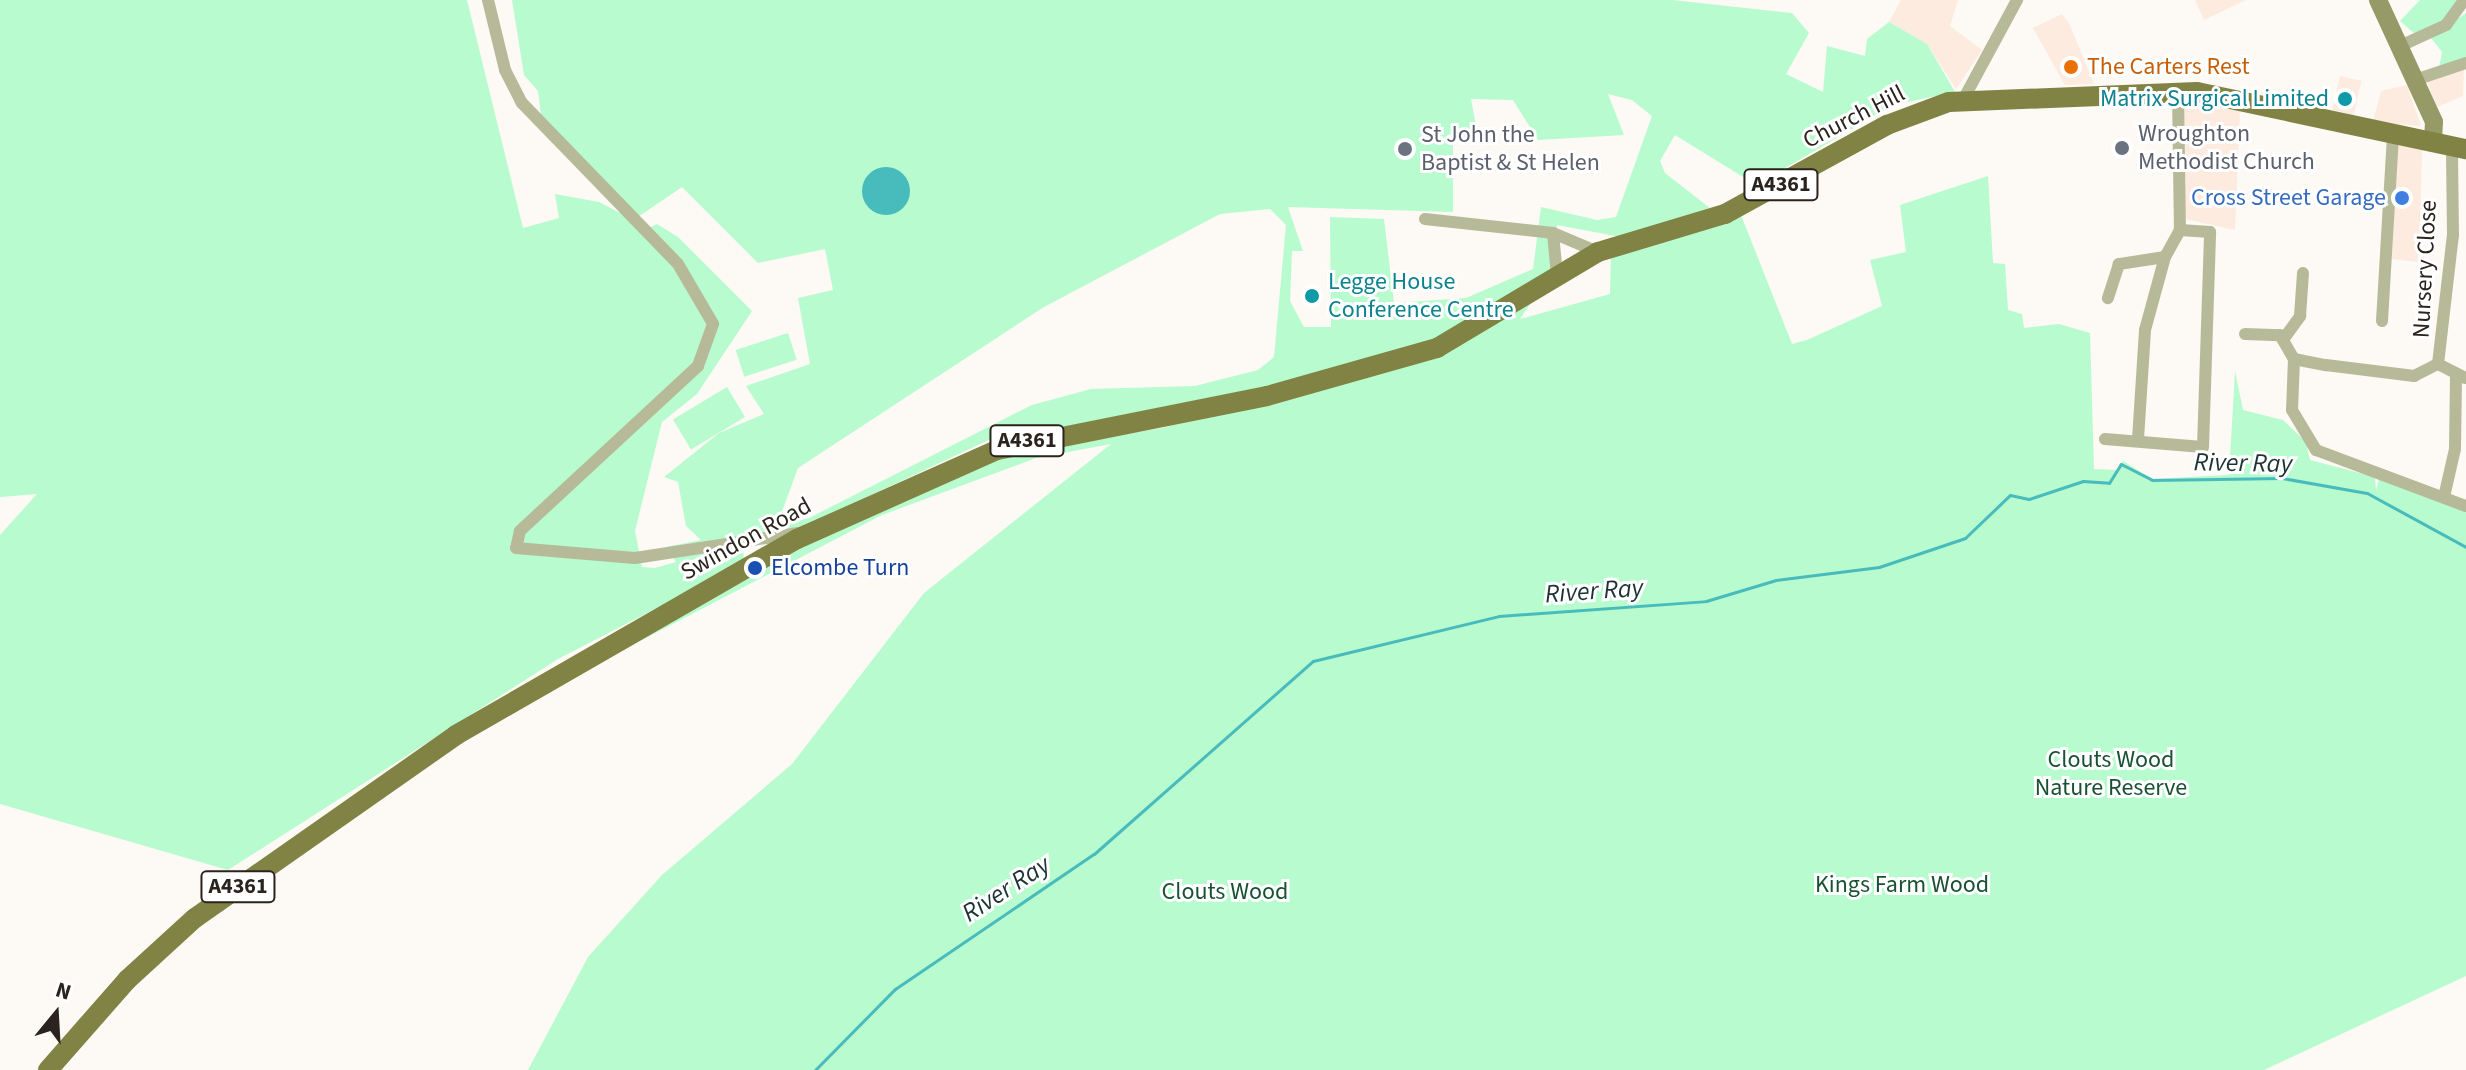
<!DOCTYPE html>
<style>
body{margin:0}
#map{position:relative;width:2466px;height:1070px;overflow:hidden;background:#fdf9f5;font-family:"Source Sans 3",sans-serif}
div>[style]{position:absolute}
.built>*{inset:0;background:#fcebde;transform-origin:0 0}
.green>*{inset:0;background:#b7fbce;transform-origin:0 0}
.water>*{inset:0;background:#48bbbd}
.round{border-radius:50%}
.stream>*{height:3px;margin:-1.5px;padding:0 1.5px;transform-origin:1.5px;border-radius:1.5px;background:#48bbbd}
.minor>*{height:12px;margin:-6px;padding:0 6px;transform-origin:6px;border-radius:6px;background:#b7ba98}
.secondary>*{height:18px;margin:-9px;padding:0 9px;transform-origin:9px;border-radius:9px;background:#969a67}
.primary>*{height:20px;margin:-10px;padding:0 10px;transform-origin:10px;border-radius:10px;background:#808343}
.dots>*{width:22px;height:22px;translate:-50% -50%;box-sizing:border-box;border:4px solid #fff;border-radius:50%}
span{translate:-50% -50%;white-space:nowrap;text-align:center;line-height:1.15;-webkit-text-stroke:6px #fff;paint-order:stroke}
.shield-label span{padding:2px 6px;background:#fff;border:2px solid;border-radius:6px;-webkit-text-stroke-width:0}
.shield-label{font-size:22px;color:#2b231d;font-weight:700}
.food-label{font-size:24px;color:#c56008}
.left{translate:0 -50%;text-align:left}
.culture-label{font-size:24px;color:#0d838f}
.right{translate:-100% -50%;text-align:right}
.street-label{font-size:24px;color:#2b231d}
.worship-label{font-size:24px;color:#5b616d}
.shop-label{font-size:24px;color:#366cbe}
.transit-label{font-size:24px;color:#164399}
.park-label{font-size:24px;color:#195233}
.water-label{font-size:26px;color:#1d3232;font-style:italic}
.north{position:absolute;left:16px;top:974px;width:80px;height:80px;-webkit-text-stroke:6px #fff;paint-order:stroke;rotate:18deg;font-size:22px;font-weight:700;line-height:32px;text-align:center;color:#2b231d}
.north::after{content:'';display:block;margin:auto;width:28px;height:36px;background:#2b231d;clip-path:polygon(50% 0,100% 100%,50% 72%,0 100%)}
</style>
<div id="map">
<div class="built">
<div style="clip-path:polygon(1901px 0,1958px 0,1950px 26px,1982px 50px,1956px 89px,1927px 44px,1889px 22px)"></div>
<div style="clip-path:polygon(2195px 0,2246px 0,2204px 20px)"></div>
<div style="clip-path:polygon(2062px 14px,2069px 23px,2094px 84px,2065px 85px,2033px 28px)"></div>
<div style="clip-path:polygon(2464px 67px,2463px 96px,2437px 107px,2426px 79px)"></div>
<div style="left:2340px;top:76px;width:22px;height:35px;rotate:13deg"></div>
<div style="clip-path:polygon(2407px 85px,2421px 126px,2373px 122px,2381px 91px)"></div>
<div style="clip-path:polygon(2181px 102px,2240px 106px,2235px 230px,2185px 219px)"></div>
<div style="clip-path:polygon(2397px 145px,2422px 149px,2419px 262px,2392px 259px,2393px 233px,2386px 231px)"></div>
</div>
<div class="green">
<div style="clip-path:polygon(evenodd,0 0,467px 0,523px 228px,559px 218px,555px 194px,599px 202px,649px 228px,657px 224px,678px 237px,752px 311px,697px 394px,662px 422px,635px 531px,642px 567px,655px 568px,676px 562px,666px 547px,701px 540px,686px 526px,678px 482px,664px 477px,719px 433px,764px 414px,746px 386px,810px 364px,798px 298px,833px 290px,825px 249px,758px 263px,682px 187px,635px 219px,543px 130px,538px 91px,524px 75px,512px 0,1672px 0,1792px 13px,1809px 33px,1786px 74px,1823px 92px,1827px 46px,1865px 56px,1867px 39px,1889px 22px,1927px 44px,1955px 92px,1893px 105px,1756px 185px,1675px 135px,1660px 161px,1665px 173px,1710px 208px,1621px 237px,1557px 225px,1550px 274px,1520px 319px,1610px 294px,1611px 253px,1741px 215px,1792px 344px,1807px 340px,1882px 306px,1870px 260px,1906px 252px,1900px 205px,1988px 176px,1993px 263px,2005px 264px,2008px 310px,2022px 314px,2024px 328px,2059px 324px,2090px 333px,2094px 469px,2117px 470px,2123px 461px,2152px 479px,2229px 475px,2235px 371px,2243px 410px,2283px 420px,2306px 442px,2310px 460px,2375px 477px,2376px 491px,2379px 478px,2466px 511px,2466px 976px,2264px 1070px,528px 1070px,588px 957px,662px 875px,792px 764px,924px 593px,1111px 444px,1036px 458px,882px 515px,592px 666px,735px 578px,999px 456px,1162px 428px,1429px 360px,1400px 355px,1160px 411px,993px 438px,773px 541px,743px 547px,744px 563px,558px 659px,228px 870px,0 804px,0 535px,37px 494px,0 497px,0 0,1608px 94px,1632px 100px,1652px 116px,1616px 217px,1597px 220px,1541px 207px,1533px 269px,1466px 298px,1394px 303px,1384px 219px,1330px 217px,1331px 327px,1304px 327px,1290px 301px,1292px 251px,1303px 251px,1288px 207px,1453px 212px,1453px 126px,1466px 145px,1478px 136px,1471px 99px,1513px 100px,1538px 140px,1624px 135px,1608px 94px,0 0,1270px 209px,1286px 225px,1274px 357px,1258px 370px,1195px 386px,1091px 389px,1032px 405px,809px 518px,777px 525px,798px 468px,1044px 307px,1220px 214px,1270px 209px)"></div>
<div style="clip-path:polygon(2420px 0,2457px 0,2458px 4px,2446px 20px,2415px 34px,2400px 21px)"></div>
<div style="clip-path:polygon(2466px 13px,2466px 60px,2439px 68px,2442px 52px,2431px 38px)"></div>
<div style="left:788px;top:333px;width:28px;height:55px;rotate:72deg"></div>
<div style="left:727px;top:387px;width:35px;height:63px;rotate:59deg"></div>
</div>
<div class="water">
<div class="round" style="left:862px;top:167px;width:48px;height:48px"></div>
</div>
<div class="stream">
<div style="left:815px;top:1070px;width:114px;rotate:-45.4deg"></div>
<div style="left:895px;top:989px;width:240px;rotate:-34.2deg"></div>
<div style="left:1094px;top:854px;width:292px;rotate:-41.4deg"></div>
<div style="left:1313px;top:661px;width:191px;rotate:-13.6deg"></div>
<div style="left:1499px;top:616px;width:208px;rotate:-4.1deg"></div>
<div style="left:1706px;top:601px;width:73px;rotate:-16.7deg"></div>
<div style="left:1776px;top:580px;width:104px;rotate:-7.2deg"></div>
<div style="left:1879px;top:567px;width:91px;rotate:-18.6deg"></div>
<div style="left:1965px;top:538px;width:62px;rotate:-43.7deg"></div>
<div style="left:2010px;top:495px;width:19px;rotate:12deg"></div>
<div style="left:2029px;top:499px;width:57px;rotate:-18.4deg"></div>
<div style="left:2083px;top:481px;width:26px;rotate:4deg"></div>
<div style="left:2109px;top:483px;width:22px;rotate:-58deg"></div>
<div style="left:2121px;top:464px;width:35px;rotate:27deg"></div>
<div style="left:2152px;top:480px;width:130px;rotate:-0.9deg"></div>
<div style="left:2282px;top:478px;width:86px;rotate:10deg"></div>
<div style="left:2367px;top:493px;width:113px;rotate:28.6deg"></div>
</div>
<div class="minor">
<div style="left:488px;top:0;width:72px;rotate:76.3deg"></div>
<div style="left:505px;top:70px;width:37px;rotate:63deg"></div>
<div style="left:522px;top:103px;width:224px;rotate:45.9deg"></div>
<div style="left:678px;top:264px;width:69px;rotate:59.7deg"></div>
<div style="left:713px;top:324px;width:45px;rotate:109.7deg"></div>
<div style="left:698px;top:366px;width:243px;rotate:137.2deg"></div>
<div style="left:520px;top:531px;width:17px;rotate:103deg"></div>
<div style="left:516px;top:548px;width:119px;rotate:4.8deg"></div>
<div style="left:635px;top:558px;width:165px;rotate:-8.7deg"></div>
<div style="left:2400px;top:46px;width:51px;rotate:-24.5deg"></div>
<div style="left:2446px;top:25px;width:31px;rotate:-54deg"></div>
<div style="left:2415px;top:80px;width:54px;rotate:-18.4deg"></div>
<div style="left:2178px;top:91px;width:139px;rotate:89.2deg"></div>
<div style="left:1963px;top:100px;width:114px;rotate:-61.6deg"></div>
<div style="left:1425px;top:219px;width:129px;rotate:6.2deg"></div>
<div style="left:1553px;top:233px;width:49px;rotate:22.9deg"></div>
<div style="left:1553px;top:233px;width:43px;rotate:84.7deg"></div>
<div style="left:2382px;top:321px;width:186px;rotate:-86.6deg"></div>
<div style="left:2245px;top:334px;width:35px;rotate:2deg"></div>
<div style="left:2280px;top:335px;width:28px;rotate:60deg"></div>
<div style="left:2294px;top:359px;width:33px;rotate:11deg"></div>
<div style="left:2326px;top:365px;width:89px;rotate:7.1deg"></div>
<div style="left:2414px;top:376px;width:27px;rotate:-27deg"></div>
<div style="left:2438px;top:364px;width:130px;rotate:-83.4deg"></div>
<div style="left:2453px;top:235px;width:88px;rotate:-90.7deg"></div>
<div style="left:2285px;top:337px;width:26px;rotate:-54deg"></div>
<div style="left:2300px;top:316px;width:43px;rotate:-86deg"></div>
<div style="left:2294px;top:359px;width:51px;rotate:92.2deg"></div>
<div style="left:2292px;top:410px;width:47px;rotate:59deg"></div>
<div style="left:2316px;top:450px;width:160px;rotate:20.5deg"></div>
<div style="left:2438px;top:364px;width:31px;rotate:27deg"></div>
<div style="left:2105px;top:439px;width:98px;rotate:4.7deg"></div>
<div style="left:2203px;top:447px;width:215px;rotate:-88.1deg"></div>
<div style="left:2210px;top:232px;width:30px;rotate:-176deg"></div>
<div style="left:2180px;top:230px;width:31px;rotate:119deg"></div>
<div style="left:2165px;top:257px;width:47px;rotate:171.3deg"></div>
<div style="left:2119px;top:264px;width:36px;rotate:108deg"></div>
<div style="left:2138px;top:439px;width:109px;rotate:-86.3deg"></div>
<div style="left:2145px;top:330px;width:76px;rotate:-74.7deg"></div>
<div style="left:2444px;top:497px;width:49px;rotate:-77.1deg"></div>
<div style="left:2455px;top:449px;width:73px;rotate:-89.2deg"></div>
</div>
<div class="secondary">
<div style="left:2378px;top:0;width:134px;rotate:65.3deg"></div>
<div style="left:2434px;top:122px;width:21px;rotate:93deg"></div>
</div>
<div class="primary">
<div style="left:48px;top:1070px;width:120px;rotate:-48.7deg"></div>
<div style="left:127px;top:980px;width:92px;rotate:-42.4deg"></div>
<div style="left:195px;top:918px;width:319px;rotate:-35deg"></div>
<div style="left:456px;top:735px;width:393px;rotate:-29.9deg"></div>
<div style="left:797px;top:539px;width:219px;rotate:-24deg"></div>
<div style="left:997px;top:450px;width:275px;rotate:-11.3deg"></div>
<div style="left:1267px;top:396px;width:177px;rotate:-15.8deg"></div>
<div style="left:1437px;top:348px;width:187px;rotate:-30.8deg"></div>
<div style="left:1598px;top:252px;width:133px;rotate:-16.7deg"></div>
<div style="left:1725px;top:214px;width:185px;rotate:-28.8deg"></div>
<div style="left:1887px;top:125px;width:66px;rotate:-20.4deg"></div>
<div style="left:1949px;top:102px;width:248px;rotate:-2.3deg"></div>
<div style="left:2197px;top:92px;width:275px;rotate:12deg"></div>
</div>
<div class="dots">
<div style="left:2071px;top:67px;background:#e8710a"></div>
<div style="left:2345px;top:99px;background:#0f9aa8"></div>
<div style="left:2122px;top:148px;background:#6b7280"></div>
<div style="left:1405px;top:149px;background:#6b7280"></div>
<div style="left:2402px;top:198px;background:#3f7fe0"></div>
<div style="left:1312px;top:296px;background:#0f9aa8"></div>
<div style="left:755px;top:568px;background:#1a4fb4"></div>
</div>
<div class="shield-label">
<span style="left:1781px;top:185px">A4361</span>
<span style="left:1027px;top:441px">A4361</span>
<span style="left:238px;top:887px">A4361</span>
</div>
<div class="food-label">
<span class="left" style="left:2087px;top:67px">The Carters Rest</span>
</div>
<div class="culture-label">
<span class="right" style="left:2329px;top:99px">Matrix Surgical Limited</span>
<span class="left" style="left:1328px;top:296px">Legge House<br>Conference Centre</span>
</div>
<div class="street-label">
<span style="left:1854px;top:117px;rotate:-27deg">Church Hill</span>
<span style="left:2425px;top:269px;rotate:-87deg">Nursery Close</span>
<span style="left:746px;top:539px;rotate:-29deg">Swindon Road</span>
</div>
<div class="worship-label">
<span class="left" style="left:2138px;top:148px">Wroughton<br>Methodist Church</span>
<span class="left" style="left:1421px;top:149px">St John the<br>Baptist &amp; St Helen</span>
</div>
<div class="shop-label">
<span class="right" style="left:2386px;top:198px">Cross Street Garage</span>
</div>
<div class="transit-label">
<span class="left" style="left:771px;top:568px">Elcombe Turn</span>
</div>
<div class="park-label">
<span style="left:2111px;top:774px">Clouts Wood<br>Nature Reserve</span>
<span style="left:1902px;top:885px">Kings Farm Wood</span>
<span style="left:1225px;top:892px">Clouts Wood</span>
</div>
<div class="water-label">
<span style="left:2243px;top:463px;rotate:1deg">River Ray</span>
<span style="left:1594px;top:591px;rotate:-4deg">River Ray</span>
<span style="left:1006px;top:889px;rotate:-33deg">River Ray</span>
</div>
<div class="north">N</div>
</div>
